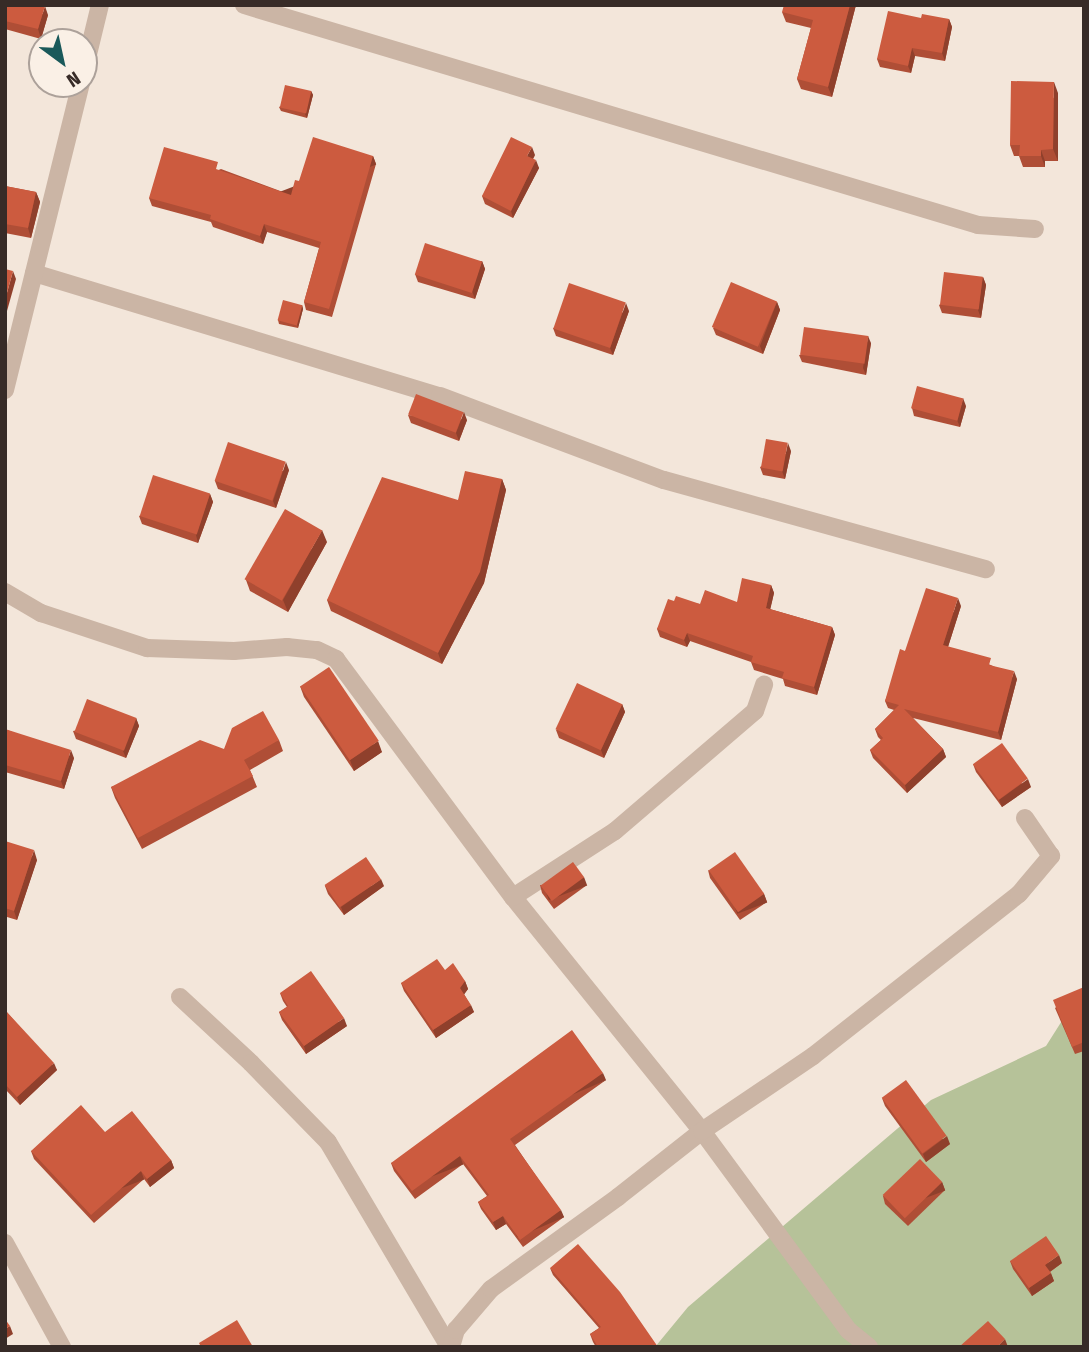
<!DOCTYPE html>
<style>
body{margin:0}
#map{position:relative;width:1089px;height:1352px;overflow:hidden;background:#f3e6da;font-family:"Fira Sans Condensed",sans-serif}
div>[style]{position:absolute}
.green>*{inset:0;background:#b6c299}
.minor>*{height:18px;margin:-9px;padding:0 9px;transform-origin:9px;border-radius:9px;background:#cbb5a5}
.wall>*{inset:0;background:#af4e36}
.shaded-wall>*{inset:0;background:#8f402c;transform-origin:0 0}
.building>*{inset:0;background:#cc5b3f;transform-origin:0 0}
span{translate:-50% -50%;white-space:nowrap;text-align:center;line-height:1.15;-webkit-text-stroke:6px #faf0e6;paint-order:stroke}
.frame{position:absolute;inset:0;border:7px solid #372b27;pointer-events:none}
.north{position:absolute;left:28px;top:28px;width:70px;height:70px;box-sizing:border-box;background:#faf0e6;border:2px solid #aca19a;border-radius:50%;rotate:147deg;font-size:19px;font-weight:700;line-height:28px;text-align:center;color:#372b27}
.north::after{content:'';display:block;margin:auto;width:24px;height:32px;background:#1a595a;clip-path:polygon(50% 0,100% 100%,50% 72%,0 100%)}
</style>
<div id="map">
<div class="green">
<div style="clip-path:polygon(1084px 986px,1084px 1347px,655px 1347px,688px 1307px,931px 1100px,1046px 1046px)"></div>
</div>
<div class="minor">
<div style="left:244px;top:5px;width:766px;rotate:16.68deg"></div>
<div style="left:978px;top:225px;width:57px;rotate:4deg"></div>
<div style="left:84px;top:71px;width:68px;rotate:-76.4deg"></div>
<div style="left:34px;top:273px;width:424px;rotate:16.9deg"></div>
<div style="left:440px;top:396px;width:239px;rotate:20.6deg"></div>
<div style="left:664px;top:480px;width:334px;rotate:15.5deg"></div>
<div style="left:5px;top:390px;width:315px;rotate:-76.1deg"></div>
<div style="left:5px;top:592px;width:42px;rotate:30.3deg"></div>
<div style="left:41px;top:613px;width:112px;rotate:18.3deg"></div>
<div style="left:147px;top:648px;width:87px;rotate:2deg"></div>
<div style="left:234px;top:651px;width:53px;rotate:-4.3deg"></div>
<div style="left:287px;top:647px;width:30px;rotate:6deg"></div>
<div style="left:317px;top:650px;width:21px;rotate:25deg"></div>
<div style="left:336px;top:659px;width:297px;rotate:53.4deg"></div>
<div style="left:513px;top:897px;width:301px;rotate:51.1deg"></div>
<div style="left:702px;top:1131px;width:247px;rotate:53.7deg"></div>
<div style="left:848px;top:1330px;width:27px;rotate:39deg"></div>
<div style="left:513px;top:897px;width:121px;rotate:-32.9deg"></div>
<div style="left:615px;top:831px;width:184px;rotate:-40.6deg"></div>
<div style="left:755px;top:711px;width:28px;rotate:-71deg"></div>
<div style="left:180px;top:997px;width:97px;rotate:42.9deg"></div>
<div style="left:251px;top:1063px;width:110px;rotate:45.7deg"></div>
<div style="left:328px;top:1142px;width:238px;rotate:59.4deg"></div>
<div style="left:5px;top:1243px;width:119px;rotate:61.3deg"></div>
<div style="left:451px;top:1347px;width:18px;rotate:-74deg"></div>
<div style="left:456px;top:1330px;width:54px;rotate:-49.5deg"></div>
<div style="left:491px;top:1289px;width:157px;rotate:-35.9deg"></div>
<div style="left:618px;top:1197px;width:107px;rotate:-38.2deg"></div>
<div style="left:702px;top:1131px;width:134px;rotate:-34deg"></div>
<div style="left:813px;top:1056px;width:262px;rotate:-38.2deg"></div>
<div style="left:1019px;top:894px;width:50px;rotate:-49.9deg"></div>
<div style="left:1051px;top:856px;width:46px;rotate:-124.4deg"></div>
</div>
<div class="wall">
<div style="clip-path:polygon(5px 5px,48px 15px,41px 39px,5px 29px)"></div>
<div style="clip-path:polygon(856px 5px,832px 97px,801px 89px,797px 79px,811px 28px,786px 22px,782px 12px)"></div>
<div style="clip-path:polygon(921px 18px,949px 19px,952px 27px,945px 61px,915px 56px,911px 73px,880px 67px,877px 59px)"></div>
<div style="clip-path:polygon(311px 91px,313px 95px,307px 118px,281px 111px,279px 107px)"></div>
<div style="clip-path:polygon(1058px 93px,1058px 161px,1045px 161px,1045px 167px,1023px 167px,1019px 156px,1014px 156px,1010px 145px)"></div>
<div style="clip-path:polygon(535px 155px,533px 159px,539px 168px,513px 218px,485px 204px,482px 196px)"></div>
<div style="clip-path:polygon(373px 156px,376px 164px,332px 317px,306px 310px,304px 302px,319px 248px,267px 232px,263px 244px,213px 227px,211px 222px,152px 206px,149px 198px,221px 169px,291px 195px,299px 181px)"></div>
<div style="clip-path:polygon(5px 186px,36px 192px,40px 202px,31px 238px,5px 233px)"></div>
<div style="clip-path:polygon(482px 261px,485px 269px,475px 299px,418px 282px,415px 274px)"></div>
<div style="clip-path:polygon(983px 277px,986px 285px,981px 318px,942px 313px,939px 305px)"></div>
<div style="clip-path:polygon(777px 302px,780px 310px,763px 354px,716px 335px,713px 328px)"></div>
<div style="clip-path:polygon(302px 305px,303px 309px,298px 328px,279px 324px,278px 320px)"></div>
<div style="clip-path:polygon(629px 311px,613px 355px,556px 336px,553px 328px)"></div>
<div style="clip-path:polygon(871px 343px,866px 375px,802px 362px,799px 355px)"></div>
<div style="clip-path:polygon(966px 406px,960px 427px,914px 416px,912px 408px)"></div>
<div style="clip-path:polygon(408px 415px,467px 420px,459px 441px,411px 423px)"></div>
<div style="clip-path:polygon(791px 451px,785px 479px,763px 475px,760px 467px)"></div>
<div style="clip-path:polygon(289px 470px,276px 508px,218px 489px,215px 481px)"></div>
<div style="clip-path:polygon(502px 479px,506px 490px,484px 583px,442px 664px,331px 611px,327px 600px,458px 500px)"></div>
<div style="clip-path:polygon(210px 494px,213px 502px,198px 543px,142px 524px,139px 516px)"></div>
<div style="clip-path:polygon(327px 542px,288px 612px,250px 591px,246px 580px)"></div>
<div style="clip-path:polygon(771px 585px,774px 593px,770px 609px,832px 627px,835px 635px,817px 695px,785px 686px,783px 679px,754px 670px,751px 662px,690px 641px,687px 647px,660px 637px,657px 629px,674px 601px,700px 604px,737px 602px)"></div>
<div style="clip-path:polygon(961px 606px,948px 647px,993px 666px,1017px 679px,1001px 740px,913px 718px,943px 749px,946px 757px,907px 793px,873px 758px,870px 750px,881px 740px,878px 737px,875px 729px,894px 710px,888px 708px,885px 701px,905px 651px)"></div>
<div style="clip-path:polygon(300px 686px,382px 752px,354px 771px,304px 697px)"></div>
<div style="clip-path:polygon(622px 704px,625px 712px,604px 758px,559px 738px,556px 730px)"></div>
<div style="clip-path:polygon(136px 718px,139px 726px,126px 758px,76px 739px,73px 731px)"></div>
<div style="clip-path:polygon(5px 720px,7px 724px,5px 729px,74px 758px,64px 789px,5px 772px)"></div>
<div style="clip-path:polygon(279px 740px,283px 751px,250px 770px,257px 787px,142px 849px,115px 798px,111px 787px,224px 749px)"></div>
<div style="clip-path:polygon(973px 764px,1031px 787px,1002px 807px,976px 772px)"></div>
<div style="clip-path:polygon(5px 841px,37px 860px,17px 920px,7px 917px,5px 919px)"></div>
<div style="clip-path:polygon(708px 870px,764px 894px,767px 902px,740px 920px,710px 878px)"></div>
<div style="clip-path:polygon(540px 885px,587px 885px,554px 909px,542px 893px)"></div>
<div style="clip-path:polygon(325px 886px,384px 886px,344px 915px,328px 894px)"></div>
<div style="clip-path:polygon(445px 970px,465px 981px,468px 989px,464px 994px,474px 1012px,436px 1038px,404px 991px,401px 983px)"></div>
<div style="clip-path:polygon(1084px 987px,1084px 1051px,1075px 1054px,1055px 1008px)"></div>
<div style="clip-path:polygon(280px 993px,347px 1026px,306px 1054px,282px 1020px,279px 1012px,287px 1007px,283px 1001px)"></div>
<div style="clip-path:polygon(5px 1010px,57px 1070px,20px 1105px,5px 1089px)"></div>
<div style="clip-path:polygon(606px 1080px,515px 1145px,564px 1217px,523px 1247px,506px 1224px,496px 1230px,481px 1209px,478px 1202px,487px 1196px,463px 1164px,415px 1199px,394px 1171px,391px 1163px)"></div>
<div style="clip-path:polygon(882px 1098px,950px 1144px,926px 1162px,885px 1106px)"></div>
<div style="clip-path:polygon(105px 1132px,171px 1160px,174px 1168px,150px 1187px,144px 1179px,94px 1223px,34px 1159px,31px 1151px)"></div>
<div style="clip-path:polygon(942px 1182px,945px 1190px,908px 1226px,885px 1204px,883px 1196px)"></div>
<div style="clip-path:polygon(1010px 1261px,1062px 1263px,1050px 1272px,1054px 1281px,1032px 1296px,1013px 1269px)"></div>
<div style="clip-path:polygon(550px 1268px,658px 1347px,596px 1347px,593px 1342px,590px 1334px,599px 1328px,553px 1275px)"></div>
</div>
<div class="shaded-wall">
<div style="clip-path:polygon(850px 5px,856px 5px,832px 97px,828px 87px)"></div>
<div style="clip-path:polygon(45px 6px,48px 15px,41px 39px,38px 29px)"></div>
<div style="clip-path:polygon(949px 19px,952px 27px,945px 61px,942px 53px)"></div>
<div style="clip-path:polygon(912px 48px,915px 56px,911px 73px,908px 66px)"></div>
<div style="clip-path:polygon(1054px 82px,1058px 93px,1058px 161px,1053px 149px)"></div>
<div style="clip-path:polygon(311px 91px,313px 95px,307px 118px,305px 114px)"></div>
<div style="clip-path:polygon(532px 147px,535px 155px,530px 164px,527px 156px)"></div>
<div style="clip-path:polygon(1041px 150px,1045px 161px,1045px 167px,1041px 156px)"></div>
<div style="left:373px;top:156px;width:9px;height:159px;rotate:69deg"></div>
<div style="clip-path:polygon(536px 160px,539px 168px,513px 218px,511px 211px)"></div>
<div style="clip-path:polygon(36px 192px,40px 202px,31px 238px,28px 228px)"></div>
<div style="clip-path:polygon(264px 224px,267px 232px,263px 244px,260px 236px)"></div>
<div style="clip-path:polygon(482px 261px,485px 269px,475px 299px,472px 291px)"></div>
<div style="clip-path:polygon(13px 271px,16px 279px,5px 318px,5px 300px)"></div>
<div style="clip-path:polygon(983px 277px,986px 285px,981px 318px,978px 310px)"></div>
<div style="clip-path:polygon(777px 302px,780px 310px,763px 354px,760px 346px)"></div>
<div style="clip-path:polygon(626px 303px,629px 311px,613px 355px,610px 348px)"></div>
<div style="clip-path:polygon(302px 305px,303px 309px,298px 328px,297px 324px)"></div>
<div style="clip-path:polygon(868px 336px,871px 343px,866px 375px,863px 368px)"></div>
<div style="clip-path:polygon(963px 398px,966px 406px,960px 427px,957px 420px)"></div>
<div style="clip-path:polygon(464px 412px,467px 420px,459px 441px,456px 433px)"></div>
<div style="clip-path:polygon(788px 443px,791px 451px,785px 479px,782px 471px)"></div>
<div style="clip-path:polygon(286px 462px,289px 470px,276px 508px,273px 501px)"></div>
<div style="clip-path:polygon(502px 479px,506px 490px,484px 583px,442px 664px,438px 653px)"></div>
<div style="clip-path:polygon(210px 494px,213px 502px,198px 543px,196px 535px)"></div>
<div style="clip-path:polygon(322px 530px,327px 542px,288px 612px,283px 600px)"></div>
<div style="clip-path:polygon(771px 585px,774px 593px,769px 615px,766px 608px)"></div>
<div style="clip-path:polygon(958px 598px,961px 606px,946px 653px,943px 645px)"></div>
<div style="clip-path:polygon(832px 627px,835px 635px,817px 695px,814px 687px)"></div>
<div style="clip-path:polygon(687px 633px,690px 641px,687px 647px,684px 640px)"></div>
<div style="clip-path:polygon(1014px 671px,1017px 679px,1001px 740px,998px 732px)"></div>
<div style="clip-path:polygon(622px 704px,625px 712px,604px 758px,601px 750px)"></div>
<div style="clip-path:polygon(136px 718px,139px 726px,126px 758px,123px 751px)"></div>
<div style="clip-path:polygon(378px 741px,382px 752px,354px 771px,350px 760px)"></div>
<div style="clip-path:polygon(943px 749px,946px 757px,907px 793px,905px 785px)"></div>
<div style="clip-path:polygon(71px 750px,74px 758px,64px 789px,61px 781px)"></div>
<div style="clip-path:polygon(1028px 779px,1031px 787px,1002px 807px,999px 800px)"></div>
<div style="clip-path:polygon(34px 850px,37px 860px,17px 920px,14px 911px)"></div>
<div style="left:584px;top:877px;width:9px;height:41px;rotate:69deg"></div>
<div style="clip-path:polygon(381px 879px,384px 886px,344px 915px,341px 907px)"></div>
<div style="left:764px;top:894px;width:9px;height:32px;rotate:69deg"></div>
<div style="clip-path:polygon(465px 981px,468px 989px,463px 996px,460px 988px)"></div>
<div style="clip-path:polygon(471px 1005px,474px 1012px,436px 1038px,433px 1030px)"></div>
<div style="clip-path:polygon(344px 1018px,347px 1026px,306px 1054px,304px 1046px)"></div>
<div style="clip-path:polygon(54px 1063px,57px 1070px,20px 1105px,17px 1097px)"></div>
<div style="left:603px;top:1073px;width:8px;height:114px;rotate:67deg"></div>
<div style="clip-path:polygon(947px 1136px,950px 1144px,926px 1162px,923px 1154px)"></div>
<div style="left:460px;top:1156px;width:9px;height:59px;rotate:69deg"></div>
<div style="clip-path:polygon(171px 1160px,174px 1168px,150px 1187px,147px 1179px)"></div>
<div style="left:141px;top:1171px;width:9px;height:67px;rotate:69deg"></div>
<div style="left:942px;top:1182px;width:9px;height:52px;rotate:69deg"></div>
<div style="left:561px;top:1210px;width:8px;height:51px;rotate:67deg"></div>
<div style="clip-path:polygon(503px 1216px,506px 1224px,496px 1230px,493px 1222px)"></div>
<div style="clip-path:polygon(1059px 1255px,1062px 1263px,1048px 1273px,1045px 1265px)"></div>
<div style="clip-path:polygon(1051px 1273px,1054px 1281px,1032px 1296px,1029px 1288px)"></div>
<div style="clip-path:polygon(10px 1326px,13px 1334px,5px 1339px,5px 1329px)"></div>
<div style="clip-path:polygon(1005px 1339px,1008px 1347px,997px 1347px)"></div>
</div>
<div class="building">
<div style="clip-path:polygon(5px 5px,45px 6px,38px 29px,5px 21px)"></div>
<div style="clip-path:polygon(784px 5px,850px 5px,828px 87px,797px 79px,813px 20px,782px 12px)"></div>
<div style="clip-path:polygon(888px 11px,921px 18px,922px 14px,949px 19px,942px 53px,912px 48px,908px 66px,877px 59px)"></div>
<div style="clip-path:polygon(1011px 81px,1054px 82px,1053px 149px,1041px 150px,1041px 156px,1019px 156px,1020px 145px,1010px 145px)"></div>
<div style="left:285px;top:85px;width:27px;height:23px;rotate:13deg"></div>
<div style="clip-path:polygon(313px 137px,373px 156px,329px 309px,304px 302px,321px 242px,264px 224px,260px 236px,210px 219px,211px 215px,149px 198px,164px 147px,218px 162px,216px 169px,291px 195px,295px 180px,299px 181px)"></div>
<div style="clip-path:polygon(511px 137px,532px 147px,527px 156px,536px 160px,511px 211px,482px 196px)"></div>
<div style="clip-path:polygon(5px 186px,36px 192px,28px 228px,5px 224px)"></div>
<div style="left:425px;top:243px;width:60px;height:33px;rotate:18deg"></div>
<div style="clip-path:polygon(5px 269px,13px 271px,5px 300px)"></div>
<div style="left:944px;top:272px;width:39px;height:33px;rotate:7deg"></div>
<div style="left:731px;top:282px;width:50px;height:49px;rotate:23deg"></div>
<div style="left:569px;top:283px;width:60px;height:48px;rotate:19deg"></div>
<div style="left:283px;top:300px;width:20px;height:21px;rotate:15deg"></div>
<div style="left:804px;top:327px;width:65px;height:28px;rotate:8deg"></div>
<div style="left:917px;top:386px;width:48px;height:23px;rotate:15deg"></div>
<div style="left:416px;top:394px;width:51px;height:22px;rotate:21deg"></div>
<div style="left:766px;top:439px;width:22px;height:29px;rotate:10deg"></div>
<div style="left:228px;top:442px;width:61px;height:41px;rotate:19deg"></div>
<div style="clip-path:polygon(465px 471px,502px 479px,480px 572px,438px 653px,327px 600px,382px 477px,458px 500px)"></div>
<div style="left:153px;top:475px;width:60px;height:43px;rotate:18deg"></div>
<div style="left:285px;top:509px;width:43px;height:81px;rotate:30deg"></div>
<div style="clip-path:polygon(742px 578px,771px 585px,766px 608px,832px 627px,814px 687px,782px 678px,784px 672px,751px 662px,753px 656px,687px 633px,684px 640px,657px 629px,668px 599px,674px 601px,676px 596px,700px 604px,705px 590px,737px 602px)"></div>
<div style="clip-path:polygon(926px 588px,958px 598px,943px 645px,991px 658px,989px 665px,1014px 671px,998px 732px,904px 709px,943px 749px,905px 785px,870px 750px,883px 738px,875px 729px,899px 705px,885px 701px,900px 649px,905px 651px)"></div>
<div style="left:329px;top:667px;width:89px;height:35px;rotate:56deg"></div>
<div style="left:577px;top:683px;width:50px;height:51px;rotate:25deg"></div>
<div style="left:87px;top:699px;width:53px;height:35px;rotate:21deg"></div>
<div style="clip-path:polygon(263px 711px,279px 740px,244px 760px,253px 776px,138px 838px,111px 787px,200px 740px,224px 749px,232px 728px)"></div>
<div style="clip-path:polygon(5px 729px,71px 750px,61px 781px,5px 765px)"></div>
<div style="left:1002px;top:743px;width:44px;height:36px;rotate:54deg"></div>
<div style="clip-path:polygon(5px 841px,34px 850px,14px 911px,5px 908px)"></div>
<div style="left:735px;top:852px;width:51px;height:32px;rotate:55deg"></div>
<div style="left:366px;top:857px;width:27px;height:50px;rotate:56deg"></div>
<div style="left:573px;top:862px;width:19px;height:40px;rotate:54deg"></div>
<div style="clip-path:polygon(437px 959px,445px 970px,453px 963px,465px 981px,460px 988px,471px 1005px,433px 1030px,401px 983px)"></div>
<div style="clip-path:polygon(311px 971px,344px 1018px,304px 1046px,279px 1012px,288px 1006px,280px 993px)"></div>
<div style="clip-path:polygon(1084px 987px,1084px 1042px,1072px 1047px,1053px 1000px)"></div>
<div style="clip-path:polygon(5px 1010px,54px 1063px,17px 1097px,5px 1084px)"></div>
<div style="clip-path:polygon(572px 1030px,603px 1073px,510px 1139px,561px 1210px,520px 1240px,503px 1216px,493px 1222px,478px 1202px,489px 1195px,460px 1156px,412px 1191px,391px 1163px)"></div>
<div style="left:906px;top:1080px;width:69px;height:30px;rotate:54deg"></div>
<div style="clip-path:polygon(81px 1105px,105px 1132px,132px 1111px,171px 1160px,147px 1179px,141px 1171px,91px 1215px,31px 1151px)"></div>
<div style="left:920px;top:1159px;width:32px;height:52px;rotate:46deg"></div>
<div style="clip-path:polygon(1046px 1236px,1059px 1255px,1045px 1265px,1051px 1273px,1029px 1288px,1010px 1261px)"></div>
<div style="clip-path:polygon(578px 1244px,620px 1292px,658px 1347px,598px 1347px,590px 1334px,601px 1327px,550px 1268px)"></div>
<div style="clip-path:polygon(5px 1319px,10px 1326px,5px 1329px)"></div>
<div style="clip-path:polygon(237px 1320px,253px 1347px,201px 1347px,199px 1343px)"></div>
<div style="clip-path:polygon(988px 1321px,1005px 1339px,997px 1347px,959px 1347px)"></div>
</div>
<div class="frame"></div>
<div class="north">N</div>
</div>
